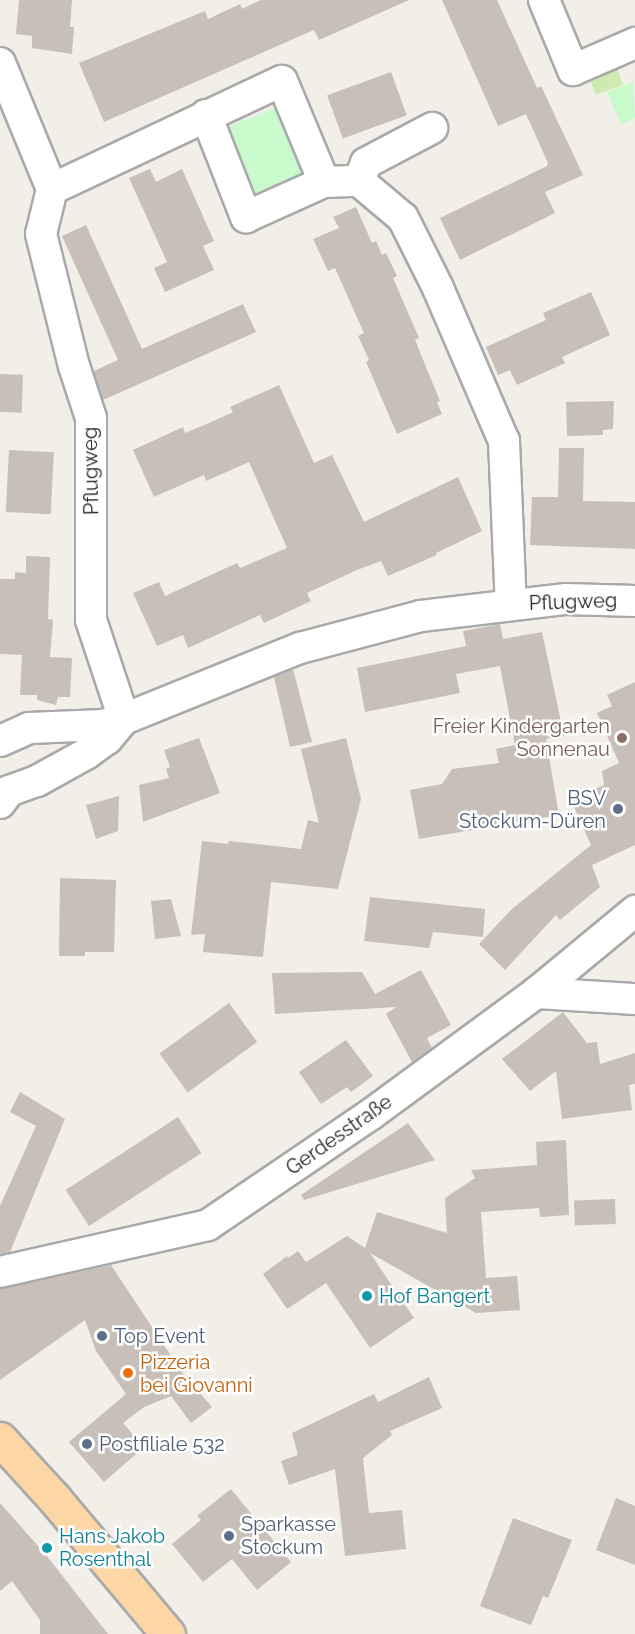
<!DOCTYPE html>
<meta charset="utf-8">
<style>
body{margin:0}
#map{position:relative;width:635px;height:1634px;overflow:hidden;background:#f2efe9;font-family:Raleway,sans-serif}
div>[style]{position:absolute}
.grass>*{inset:0;background:#cdebb0;transform-origin:0 0}
.park>*{inset:0;background:#c8facc;transform-origin:0 0}
.building>*{inset:0;background:#c7bfb8;transform-origin:0 0}
.roads{filter:drop-shadow(2px 0 #a9a9a9) drop-shadow(-2px 0 #a9a9a9) drop-shadow(0 2px #a9a9a9) drop-shadow(0 -2px #a9a9a9)}
.minor>*{height:30px;margin:-15px;padding:0 15px;transform-origin:15px;border-radius:15px;background:#fff}
.major>*{height:33px;margin:-16.5px;padding:0 16.5px;transform-origin:16.5px;border-radius:16.5px;background:#fcd6a4}
.dots>*{width:16px;height:16px;translate:-50% -50%;box-sizing:border-box;border:3px solid #fff;border-radius:50%}
span{translate:-50% -50%;white-space:nowrap;text-align:center;line-height:1.15;-webkit-text-stroke:5px #fff;paint-order:stroke}
.street-label{font-size:20px;color:#222}
.education-label{font-size:20px;color:#785e54}
.right{translate:-100% -50%;text-align:right}
.service-label{font-size:20px;color:#4e5e75}
.left{translate:0 -50%;text-align:left}
.culture-label{font-size:20px;color:#0d838f}
.food-label{font-size:20px;color:#c56008}
</style>
<div id="map">
<div class="grass">
<div style="left:617px;top:68px;width:18px;height:29px;rotate:71deg"></div>
</div>
<div class="park">
<div style="clip-path:polygon(633px 82px,635px 118px,621px 125px,607px 92px)"></div>
<div style="left:277px;top:107px;width:72px;height:56px;rotate:68deg"></div>
</div>
<div class="building">
<div style="clip-path:polygon(19px 0,72px 0,70px 27px,74px 27px,72px 54px,32px 48px,32px 36px,16px 34px)"></div>
<div style="clip-path:polygon(261px 0,409px 0,319px 40px,314px 30px,104px 122px,79px 63px,205px 11px,208px 19px,240px 4px,242px 9px)"></div>
<div style="clip-path:polygon(442px 0,497px 0,537px 88px,541px 86px,583px 175px,545px 192px,555px 213px,460px 260px,440px 218px,547px 166px,548px 163px,526px 114px,498px 126px)"></div>
<div style="left:391px;top:72px;width:46px;height:68px;rotate:70deg"></div>
<div style="clip-path:polygon(150px 169px,156px 182px,182px 169px,214px 241px,203px 246px,214px 270px,165px 292px,154px 268px,167px 262px,129px 178px)"></div>
<div style="clip-path:polygon(356px 207px,372px 243px,376px 241px,382px 255px,386px 253px,397px 276px,393px 278px,419px 338px,415px 340px,440px 401px,437px 402px,442px 414px,397px 434px,366px 362px,369px 360px,358px 336px,364px 333px,335px 268px,328px 271px,313px 239px,339px 228px,333px 217px)"></div>
<div style="clip-path:polygon(86px 225px,142px 349px,243px 304px,256px 332px,103px 400px,94px 371px,118px 360px,62px 236px)"></div>
<div style="clip-path:polygon(591px 292px,610px 335px,562px 357px,565px 363px,517px 385px,510px 370px,498px 375px,486px 347px,546px 320px,543px 313px)"></div>
<div style="left:0;top:374px;width:23px;height:38px;rotate:2deg"></div>
<div style="clip-path:polygon(279px 385px,314px 463px,332px 455px,364px 522px,458px 477px,482px 531px,436px 553px,437px 555px,388px 576px,381px 561px,357px 570px,307px 593px,311px 601px,264px 623px,260px 615px,188px 648px,183px 635px,157px 646px,133px 593px,159px 582px,165px 596px,237px 563px,240px 568px,287px 548px,249px 462px,206px 481px,204px 475px,154px 497px,133px 450px,183px 427px,185px 433px,209px 423px,233px 412px,230px 407px)"></div>
<div style="clip-path:polygon(614px 401px,613px 429px,603px 430px,603px 435px,567px 436px,566px 402px)"></div>
<div style="clip-path:polygon(559px 448px,584px 448px,583px 501px,635px 502px,635px 549px,530px 545px,532px 497px,558px 497px)"></div>
<div style="left:9px;top:450px;width:45px;height:62px;rotate:3deg"></div>
<div style="clip-path:polygon(26px 556px,50px 557px,48px 619px,53px 620px,50px 657px,72px 658px,70px 697px,58px 697px,56px 705px,37px 700px,37px 695px,20px 695px,22px 655px,0 654px,0 579px,15px 579px,15px 572px,26px 573px)"></div>
<div style="clip-path:polygon(500px 624px,503px 639px,542px 632px,564px 736px,546px 739px,559px 815px,419px 839px,410px 790px,442px 784px,452px 769px,499px 763px,496px 749px,515px 745px,500px 666px,456px 674px,460px 693px,365px 712px,357px 668px,466px 646px,463px 631px)"></div>
<div style="clip-path:polygon(293px 669px,312px 742px,290px 747px,274px 677px)"></div>
<div style="clip-path:polygon(635px 682px,635px 845px,592px 865px,600px 887px,560px 920px,556px 915px,505px 970px,479px 944px,512px 909px,591px 845px,571px 800px,604px 785px,602px 771px,619px 763px,597px 713px,612px 706px,607px 695px)"></div>
<div style="clip-path:polygon(199px 738px,220px 793px,143px 822px,139px 785px,169px 778px,166px 769px,170px 767px,164px 750px)"></div>
<div style="clip-path:polygon(346px 738px,361px 799px,338px 889px,271px 882px,263px 957px,203px 952px,205px 934px,191px 935px,202px 841px,228px 844px,229px 841px,301px 849px,308px 820px,319px 823px,301px 749px)"></div>
<div style="clip-path:polygon(119px 796px,118px 831px,96px 839px,86px 805px)"></div>
<div style="clip-path:polygon(60px 878px,116px 880px,114px 952px,85px 952px,85px 956px,59px 956px)"></div>
<div style="clip-path:polygon(370px 897px,485px 909px,483px 937px,433px 932px,429px 948px,364px 941px)"></div>
<div style="clip-path:polygon(171px 899px,181px 936px,155px 939px,151px 901px)"></div>
<div style="clip-path:polygon(421px 970px,451px 1025px,427px 1038px,432px 1048px,412px 1062px,386px 1014px,396px 1007px,275px 1014px,272px 973px,362px 972px,375px 994px)"></div>
<div style="left:229px;top:1003px;width:48px;height:86px;rotate:54deg"></div>
<div style="clip-path:polygon(563px 1012px,587px 1043px,597px 1042px,600px 1064px,635px 1053px,635px 1084px,629px 1085px,632px 1110px,562px 1119px,556px 1071px,530px 1091px,502px 1059px)"></div>
<div style="clip-path:polygon(346px 1040px,373px 1076px,351px 1092px,347px 1087px,321px 1104px,299px 1072px)"></div>
<div style="clip-path:polygon(20px 1092px,65px 1119px,10px 1252px,0 1254px,0 1206px,36px 1126px,10px 1112px)"></div>
<div style="left:178px;top:1117px;width:43px;height:134px;rotate:57deg"></div>
<div style="clip-path:polygon(408px 1123px,435px 1160px,304px 1200px,301px 1195px)"></div>
<div style="clip-path:polygon(566px 1140px,569px 1215px,540px 1217px,539px 1208px,481px 1212px,486px 1278px,517px 1276px,520px 1310px,476px 1313px,370px 1253px,414px 1318px,370px 1348px,326px 1283px,287px 1309px,263px 1274px,287px 1256px,288px 1258px,298px 1251px,306px 1262px,347px 1236px,365px 1248px,377px 1212px,447px 1233px,445px 1198px,475px 1178px,471px 1170px,537px 1165px,536px 1142px)"></div>
<div style="left:615px;top:1199px;width:25px;height:41px;rotate:88deg"></div>
<div style="clip-path:polygon(111px 1265px,181px 1371px,212px 1407px,191px 1423px,171px 1396px,144px 1407px,123px 1423px,144px 1447px,104px 1482px,69px 1442px,126px 1394px,96px 1351px,85px 1320px,0 1380px,0 1289px)"></div>
<div style="clip-path:polygon(429px 1377px,442px 1408px,390px 1431px,392px 1435px,363px 1458px,369px 1513px,402px 1510px,406px 1549px,345px 1556px,335px 1469px,289px 1485px,281px 1461px,298px 1455px,292px 1433px,374px 1394px,378px 1402px)"></div>
<div style="clip-path:polygon(231px 1489px,291px 1562px,257px 1590px,232px 1559px,203px 1582px,172px 1544px,201px 1520px,197px 1516px)"></div>
<div style="clip-path:polygon(616px 1498px,635px 1506px,635px 1565px,596px 1550px)"></div>
<div style="clip-path:polygon(0 1503px,46px 1555px,108px 1634px,40px 1634px,40px 1620px,12px 1581px,0 1591px)"></div>
<div style="clip-path:polygon(513px 1518px,572px 1540px,548px 1598px,543px 1596px,531px 1625px,480px 1606px)"></div>
</div>
<div class="roads">
<div class="minor">
<div style="left:544px;top:0;width:76px;rotate:67.5deg"></div>
<div style="left:573px;top:70px;width:68px;rotate:-23.5deg"></div>
<div style="left:0;top:63px;width:136px;rotate:67.6deg"></div>
<div style="left:52px;top:189px;width:46px;rotate:103.7deg"></div>
<div style="left:41px;top:234px;width:136px;rotate:76deg"></div>
<div style="left:74px;top:366px;width:55px;rotate:71.9deg"></div>
<div style="left:91px;top:418px;width:202px;rotate:90deg"></div>
<div style="left:91px;top:620px;width:104px;rotate:71.6deg"></div>
<div style="left:124px;top:719px;width:190px;rotate:-22deg"></div>
<div style="left:300px;top:648px;width:125px;rotate:-14.8deg"></div>
<div style="left:421px;top:616px;width:146px;rotate:-6.7deg"></div>
<div style="left:566px;top:599px;width:69px;rotate:1.7deg"></div>
<div style="left:206px;top:115px;width:110px;rotate:68.6deg"></div>
<div style="left:246px;top:217px;width:85px;rotate:-24.2deg"></div>
<div style="left:359px;top:181px;width:19px;rotate:-69deg"></div>
<div style="left:366px;top:163px;width:75px;rotate:-27.9deg"></div>
<div style="left:52px;top:189px;width:254px;rotate:-25.2deg"></div>
<div style="left:282px;top:81px;width:109px;rotate:67.4deg"></div>
<div style="left:324px;top:182px;width:35px;rotate:-2deg"></div>
<div style="left:359px;top:181px;width:57px;rotate:40.1deg"></div>
<div style="left:403px;top:218px;width:78px;rotate:63.4deg"></div>
<div style="left:438px;top:288px;width:167px;rotate:66.7deg"></div>
<div style="left:504px;top:441px;width:164px;rotate:87.6deg"></div>
<div style="left:0;top:741px;width:32px;rotate:-24deg"></div>
<div style="left:29px;top:728px;width:74px;rotate:-2.3deg"></div>
<div style="left:103px;top:725px;width:22px;rotate:-16deg"></div>
<div style="left:0;top:803px;width:15px;rotate:-53deg"></div>
<div style="left:9px;top:791px;width:30px;rotate:-20deg"></div>
<div style="left:37px;top:781px;width:56px;rotate:-28.9deg"></div>
<div style="left:86px;top:754px;width:26px;rotate:-36deg"></div>
<div style="left:107px;top:739px;width:26px;rotate:-50deg"></div>
<div style="left:536px;top:993px;width:99px;rotate:3.5deg"></div>
<div style="left:0;top:1272px;width:213px;rotate:-12.7deg"></div>
<div style="left:208px;top:1225px;width:196px;rotate:-34.2deg"></div>
<div style="left:370px;top:1115px;width:206px;rotate:-36.3deg"></div>
<div style="left:536px;top:993px;width:129px;rotate:-39.6deg"></div>
</div>
<div class="major">
<div style="left:0;top:1439px;width:79px;rotate:47.6deg"></div>
<div style="left:53px;top:1497px;width:179px;rotate:50deg"></div>
</div>
</div>
<div class="dots">
<div style="left:622px;top:738px;background:#8d6e63"></div>
<div style="left:618px;top:809px;background:#5c6f8a"></div>
<div style="left:367px;top:1296px;background:#0f9aa8"></div>
<div style="left:102px;top:1336px;background:#5c6f8a"></div>
<div style="left:128px;top:1373px;background:#e8710a"></div>
<div style="left:87px;top:1444px;background:#5c6f8a"></div>
<div style="left:229px;top:1536px;background:#5c6f8a"></div>
<div style="left:47px;top:1548px;background:#0f9aa8"></div>
</div>
<div class="street-label">
<span style="left:91px;top:471px;rotate:-91deg">Pflugweg</span>
<span style="left:573px;top:602px;rotate:-2deg">Pflugweg</span>
<span style="left:339px;top:1135px;rotate:-35deg">Gerdesstraße</span>
</div>
<div class="education-label">
<span class="right" style="left:610px;top:738px">Freier Kindergarten<br>Sonnenau</span>
</div>
<div class="service-label">
<span class="right" style="left:606px;top:810px">BSV<br>Stockum-Düren</span>
<span class="left" style="left:114px;top:1336px">Top Event</span>
<span class="left" style="left:99px;top:1444px">Postfiliale 532</span>
<span class="left" style="left:241px;top:1536px">Sparkasse<br>Stockum</span>
</div>
<div class="culture-label">
<span class="left" style="left:379px;top:1296px">Hof Bangert</span>
<span class="left" style="left:59px;top:1548px">Hans Jakob<br>Rosenthal</span>
</div>
<div class="food-label">
<span class="left" style="left:140px;top:1374px">Pizzeria<br>bei Giovanni</span>
</div>
</div>
